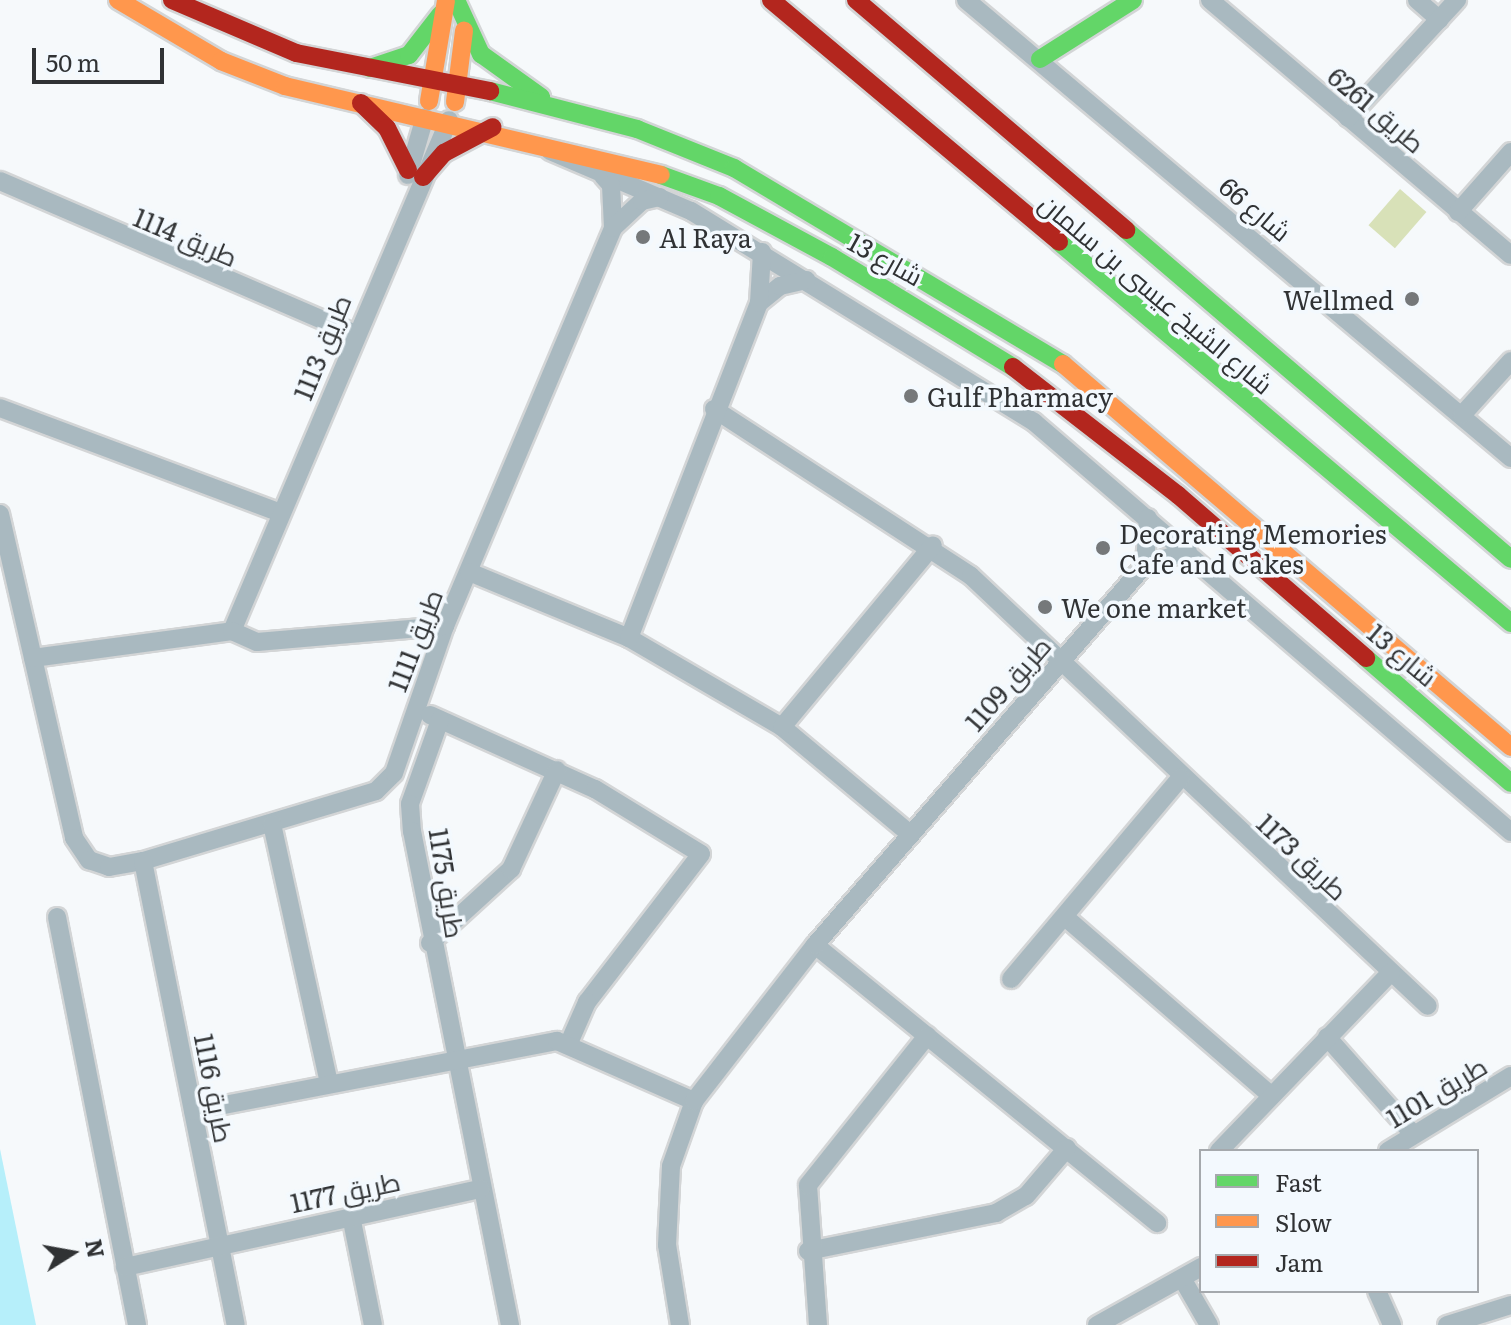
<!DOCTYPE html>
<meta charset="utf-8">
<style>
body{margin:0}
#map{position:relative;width:1511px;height:1325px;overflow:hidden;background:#f6f9fb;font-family:Literata,Cairo,serif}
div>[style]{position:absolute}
.green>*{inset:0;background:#d8e1b8;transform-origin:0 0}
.water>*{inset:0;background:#b6effa}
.roads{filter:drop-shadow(2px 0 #d3d5d6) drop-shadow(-2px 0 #d3d5d6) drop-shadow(0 2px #d3d5d6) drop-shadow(0 -2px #d3d5d6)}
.street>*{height:18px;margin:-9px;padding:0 9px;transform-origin:9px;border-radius:9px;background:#a9b9c0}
.fast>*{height:18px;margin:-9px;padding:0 9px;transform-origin:9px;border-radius:9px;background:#63d668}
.slow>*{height:18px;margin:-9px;padding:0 9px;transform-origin:9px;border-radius:9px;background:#ff974d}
.jam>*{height:18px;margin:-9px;padding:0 9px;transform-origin:9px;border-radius:9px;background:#b3261e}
.dots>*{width:22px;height:22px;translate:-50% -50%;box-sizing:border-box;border:4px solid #f3f9fe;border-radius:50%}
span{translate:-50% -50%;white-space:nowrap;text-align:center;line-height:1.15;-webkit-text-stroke:7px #f3f9fe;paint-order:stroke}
.street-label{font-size:26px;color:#303234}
.poi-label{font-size:26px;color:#303234}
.left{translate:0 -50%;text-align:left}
.right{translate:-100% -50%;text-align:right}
.legend{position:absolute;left:1199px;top:1149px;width:280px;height:144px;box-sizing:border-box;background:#f3f9fe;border:2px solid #a5a9ad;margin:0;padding:10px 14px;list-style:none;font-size:24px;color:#303234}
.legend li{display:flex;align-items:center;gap:16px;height:40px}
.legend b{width:40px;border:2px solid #a5a9ad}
.north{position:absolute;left:32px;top:1213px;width:80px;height:80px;-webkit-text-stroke:6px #f3f9fe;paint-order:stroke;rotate:79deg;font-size:22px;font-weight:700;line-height:32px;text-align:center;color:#303234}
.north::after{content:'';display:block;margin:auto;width:28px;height:36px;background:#303234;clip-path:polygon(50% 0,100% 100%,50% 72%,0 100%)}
.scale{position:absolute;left:32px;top:48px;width:132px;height:36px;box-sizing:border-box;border:4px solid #303234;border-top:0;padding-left:10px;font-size:24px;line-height:28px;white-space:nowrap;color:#303234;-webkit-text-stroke:6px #f3f9fe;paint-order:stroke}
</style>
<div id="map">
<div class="green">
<div style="left:1400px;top:189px;width:35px;height:48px;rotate:41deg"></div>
</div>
<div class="water">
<div style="clip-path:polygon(0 1149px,36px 1325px,0 1325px)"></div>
</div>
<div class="roads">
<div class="street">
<div style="left:966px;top:0;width:712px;rotate:40.04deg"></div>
<div style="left:1210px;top:0;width:394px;rotate:40.3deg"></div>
<div style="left:1417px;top:0;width:30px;rotate:41deg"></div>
<div style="left:1348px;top:118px;width:161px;rotate:-47.3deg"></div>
<div style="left:550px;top:151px;width:153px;rotate:23.1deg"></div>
<div style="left:691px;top:211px;width:403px;rotate:31.6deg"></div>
<div style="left:1034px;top:422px;width:629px;rotate:40.68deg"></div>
<div style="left:408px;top:175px;width:60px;rotate:-73.7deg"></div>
<div style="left:603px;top:176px;width:12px;rotate:48deg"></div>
<div style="left:611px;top:185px;width:43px;rotate:87.3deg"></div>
<div style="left:0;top:181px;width:387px;rotate:23.3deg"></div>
<div style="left:1458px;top:212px;width:80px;rotate:-48.5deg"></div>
<div style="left:759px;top:303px;width:27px;rotate:-39deg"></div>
<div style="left:780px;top:286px;width:27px;rotate:-13deg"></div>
<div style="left:0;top:408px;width:300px;rotate:20.5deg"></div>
<div style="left:714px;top:409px;width:306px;rotate:33deg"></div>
<div style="left:971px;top:576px;width:627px;rotate:43.26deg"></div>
<div style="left:1462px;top:415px;width:73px;rotate:-47.8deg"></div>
<div style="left:0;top:514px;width:332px;rotate:77.1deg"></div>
<div style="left:74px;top:838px;width:27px;rotate:56deg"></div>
<div style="left:89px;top:860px;width:21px;rotate:19deg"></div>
<div style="left:109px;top:867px;width:35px;rotate:-10deg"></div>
<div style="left:143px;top:861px;width:243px;rotate:-16.7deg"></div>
<div style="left:376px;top:791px;width:25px;rotate:-45deg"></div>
<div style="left:394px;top:773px;width:156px;rotate:-70.9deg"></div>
<div style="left:445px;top:626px;width:432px;rotate:-67.1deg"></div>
<div style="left:613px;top:228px;width:40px;rotate:-43deg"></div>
<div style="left:642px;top:201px;width:18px;rotate:-13deg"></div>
<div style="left:1145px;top:565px;width:47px;rotate:-86.3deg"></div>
<div style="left:469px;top:572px;width:173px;rotate:22.4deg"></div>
<div style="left:629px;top:638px;width:177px;rotate:30.2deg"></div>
<div style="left:782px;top:727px;width:168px;rotate:39.9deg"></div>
<div style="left:232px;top:631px;width:555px;rotate:-66.99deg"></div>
<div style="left:629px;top:638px;width:359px;rotate:-68.8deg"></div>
<div style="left:759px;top:303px;width:51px;rotate:-86.6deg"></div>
<div style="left:33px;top:658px;width:201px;rotate:-7.7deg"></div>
<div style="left:232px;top:631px;width:27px;rotate:24deg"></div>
<div style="left:257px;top:642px;width:189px;rotate:-4.9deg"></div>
<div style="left:430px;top:715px;width:181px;rotate:24.2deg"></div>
<div style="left:595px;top:789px;width:124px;rotate:31.5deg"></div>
<div style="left:701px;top:854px;width:187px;rotate:127.6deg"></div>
<div style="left:587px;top:1002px;width:45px;rotate:113.7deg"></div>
<div style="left:440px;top:720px;width:89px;rotate:109.7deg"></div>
<div style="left:410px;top:804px;width:27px;rotate:86deg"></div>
<div style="left:412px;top:831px;width:504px;rotate:78.78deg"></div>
<div style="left:782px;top:727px;width:236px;rotate:-50.3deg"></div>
<div style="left:272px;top:824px;width:266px;rotate:77.6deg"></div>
<div style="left:143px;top:861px;width:473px;rotate:78.7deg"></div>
<div style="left:57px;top:917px;width:416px;rotate:78.9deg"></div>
<div style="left:1065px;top:917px;width:269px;rotate:40.9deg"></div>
<div style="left:430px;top:943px;width:110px;rotate:-42.4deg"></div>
<div style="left:511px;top:869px;width:109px;rotate:-65.1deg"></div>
<div style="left:815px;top:945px;width:441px;rotate:39.1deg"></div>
<div style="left:1011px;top:979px;width:263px;rotate:-49.9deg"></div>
<div style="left:1327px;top:1037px;width:130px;rotate:48.4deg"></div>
<div style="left:193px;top:1111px;width:371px;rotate:-10.9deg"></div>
<div style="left:557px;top:1041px;width:150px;rotate:23.7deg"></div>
<div style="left:1219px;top:1151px;width:248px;rotate:-46.1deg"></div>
<div style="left:1388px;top:1151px;width:144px;rotate:-31.4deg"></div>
<div style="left:351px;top:1216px;width:111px;rotate:78.6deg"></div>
<div style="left:808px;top:1251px;width:192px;rotate:-11.4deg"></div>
<div style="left:996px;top:1213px;width:34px;rotate:-30deg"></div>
<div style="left:1026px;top:1196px;width:63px;rotate:-49.5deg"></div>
<div style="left:125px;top:1267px;width:364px;rotate:-12.4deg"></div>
<div style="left:1183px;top:1280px;width:52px;rotate:60deg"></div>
<div style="left:1377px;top:1291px;width:37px;rotate:66deg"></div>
<div style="left:680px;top:1325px;width:81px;rotate:-99.2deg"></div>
<div style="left:667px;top:1245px;width:79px;rotate:-87.1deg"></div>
<div style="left:671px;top:1166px;width:69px;rotate:-70.5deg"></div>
<div style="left:694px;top:1101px;width:197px;rotate:-52.2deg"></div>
<div style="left:815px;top:945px;width:503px;rotate:-49.03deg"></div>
<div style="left:1145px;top:565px;width:45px;rotate:-18deg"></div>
<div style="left:818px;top:1325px;width:140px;rotate:-94.1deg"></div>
<div style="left:808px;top:1185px;width:191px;rotate:-51.4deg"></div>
<div style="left:1097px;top:1325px;width:119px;rotate:-29.1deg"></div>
<div style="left:1447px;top:1325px;width:67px;rotate:-17.4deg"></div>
</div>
<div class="fast">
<div style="left:456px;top:0;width:60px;rotate:65.2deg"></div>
<div style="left:481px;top:54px;width:74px;rotate:35.6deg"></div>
<div style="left:1040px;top:59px;width:110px;rotate:-32.4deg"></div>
<div style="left:370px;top:68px;width:41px;rotate:-18.4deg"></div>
<div style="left:409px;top:55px;width:51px;rotate:-52.2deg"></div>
<div style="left:490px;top:91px;width:152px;rotate:14.5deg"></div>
<div style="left:637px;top:129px;width:105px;rotate:21.9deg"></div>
<div style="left:734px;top:168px;width:383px;rotate:30.8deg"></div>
<div style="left:661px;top:175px;width:62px;rotate:19.9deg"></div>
<div style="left:719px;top:196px;width:128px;rotate:28.4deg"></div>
<div style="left:832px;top:257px;width:212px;rotate:31.3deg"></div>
<div style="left:1126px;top:230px;width:506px;rotate:40.52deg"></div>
<div style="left:1059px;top:242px;width:591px;rotate:40.13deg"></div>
<div style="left:1366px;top:658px;width:191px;rotate:40.8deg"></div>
</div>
<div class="slow">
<div style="left:118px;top:0;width:120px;rotate:30.6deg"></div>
<div style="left:221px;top:61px;width:69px;rotate:21.3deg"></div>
<div style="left:285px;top:86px;width:386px;rotate:13.3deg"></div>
<div style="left:429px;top:101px;width:102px;rotate:-80.4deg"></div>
<div style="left:455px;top:102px;width:72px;rotate:-82.8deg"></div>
<div style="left:1063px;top:364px;width:589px;rotate:40.53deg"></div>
</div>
<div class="jam">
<div style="left:172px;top:0;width:135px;rotate:23.1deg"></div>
<div style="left:296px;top:53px;width:198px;rotate:11.1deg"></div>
<div style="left:771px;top:0;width:376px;rotate:40deg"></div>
<div style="left:856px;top:0;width:355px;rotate:40.4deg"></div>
<div style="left:361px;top:103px;width:36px;rotate:44deg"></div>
<div style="left:387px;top:128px;width:47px;rotate:63.4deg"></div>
<div style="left:423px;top:177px;width:32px;rotate:-49deg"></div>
<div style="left:444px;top:153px;width:55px;rotate:-28deg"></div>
<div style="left:1013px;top:367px;width:209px;rotate:37.8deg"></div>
<div style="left:1178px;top:495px;width:249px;rotate:40.9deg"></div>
</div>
</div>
<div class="dots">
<div style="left:643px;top:237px;background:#75787a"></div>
<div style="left:1412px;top:299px;background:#75787a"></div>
<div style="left:911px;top:396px;background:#75787a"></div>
<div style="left:1103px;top:548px;background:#75787a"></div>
<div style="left:1045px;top:607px;background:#75787a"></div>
</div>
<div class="street-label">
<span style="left:1377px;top:109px;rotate:40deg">طريق 6261</span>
<span style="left:1256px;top:208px;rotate:40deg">شارع 66</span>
<span style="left:186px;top:236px;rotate:23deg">طريق 1114</span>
<span style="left:886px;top:258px;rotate:29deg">شارع 13</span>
<span style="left:1157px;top:293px;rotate:40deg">شارع الشيخ عيسى بن سلمان</span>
<span style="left:321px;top:347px;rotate:-68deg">طريق 1113</span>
<span style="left:414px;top:640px;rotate:-69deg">طريق 1111</span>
<span style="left:1403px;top:654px;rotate:40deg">شارع 13</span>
<span style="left:1007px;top:683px;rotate:-49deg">طريق 1109</span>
<span style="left:1303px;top:856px;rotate:43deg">طريق 1173</span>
<span style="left:448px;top:883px;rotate:81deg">طريق 1175</span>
<span style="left:215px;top:1088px;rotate:79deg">طريق 1116</span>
<span style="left:1436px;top:1091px;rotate:-31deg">طريق 1101</span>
<span style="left:345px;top:1191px;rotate:-12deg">طريق 1177</span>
</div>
<div class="poi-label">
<span class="left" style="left:659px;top:237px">Al Raya</span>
<span class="right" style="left:1394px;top:299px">Wellmed</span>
<span class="left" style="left:927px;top:396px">Gulf Pharmacy</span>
<span class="left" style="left:1119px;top:548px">Decorating Memories<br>Cafe and Cakes</span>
<span class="left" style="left:1061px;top:607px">We one market</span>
</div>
<ul class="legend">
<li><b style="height:10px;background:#63d668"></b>Fast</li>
<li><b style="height:10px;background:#ff974d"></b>Slow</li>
<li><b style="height:10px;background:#b3261e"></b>Jam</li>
</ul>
<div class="north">N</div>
<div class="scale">50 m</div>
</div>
